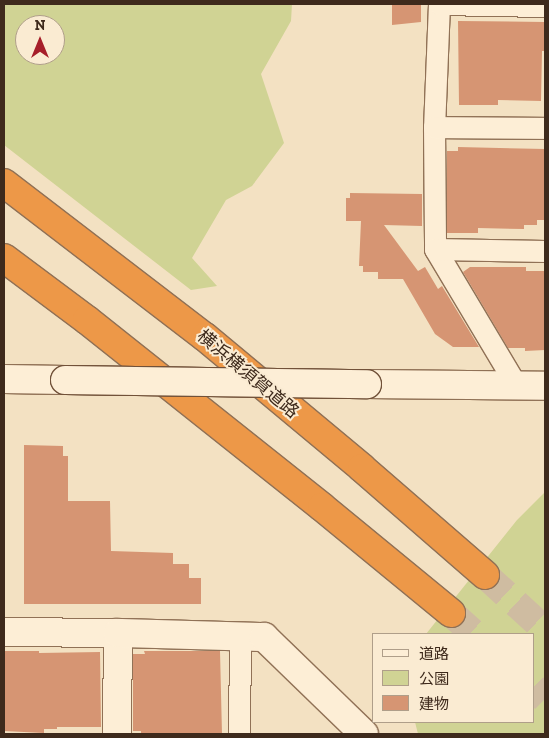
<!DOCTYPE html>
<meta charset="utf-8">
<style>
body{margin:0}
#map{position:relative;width:549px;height:738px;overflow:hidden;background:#f3e1c2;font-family:"Zilla Slab","Noto Sans JP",serif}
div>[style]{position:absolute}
.green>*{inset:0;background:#d0d394}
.building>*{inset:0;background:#d69573}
.highway-tunnel>*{height:28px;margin-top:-14px;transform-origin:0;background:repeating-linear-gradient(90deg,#cfbca1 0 28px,transparent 0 42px)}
.roads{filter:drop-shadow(1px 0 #907156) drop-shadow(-1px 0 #907156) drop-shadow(0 1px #907156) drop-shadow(0 -1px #907156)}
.street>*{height:21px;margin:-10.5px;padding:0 10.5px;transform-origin:10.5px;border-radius:10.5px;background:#fdeed6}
.secondary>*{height:28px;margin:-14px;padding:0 14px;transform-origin:14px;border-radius:14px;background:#fdeed6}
.highway>*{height:28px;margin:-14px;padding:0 14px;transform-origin:14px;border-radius:14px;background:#ed9848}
.bridges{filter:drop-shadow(1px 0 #715139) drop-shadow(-1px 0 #715139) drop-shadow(0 1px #715139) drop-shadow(0 -1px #715139)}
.secondary-bridge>*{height:28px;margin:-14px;padding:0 14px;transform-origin:14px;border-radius:14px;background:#fdeed6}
span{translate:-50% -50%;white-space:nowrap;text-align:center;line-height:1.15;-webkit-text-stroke:4px #faebd2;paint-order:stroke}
.street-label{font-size:18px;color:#3e2a1c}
.frame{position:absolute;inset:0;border:5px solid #3e2a1c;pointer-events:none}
.legend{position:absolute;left:372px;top:633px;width:162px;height:90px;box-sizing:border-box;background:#faebd2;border:1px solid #af9e89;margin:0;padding:6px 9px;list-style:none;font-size:15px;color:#3e2a1c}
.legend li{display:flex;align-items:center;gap:10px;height:25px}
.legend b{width:25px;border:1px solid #af9e89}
.north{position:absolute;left:15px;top:15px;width:50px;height:50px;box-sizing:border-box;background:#faebd2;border:1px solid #af9e89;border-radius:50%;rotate:0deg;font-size:14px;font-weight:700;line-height:20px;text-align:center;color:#3e2a1c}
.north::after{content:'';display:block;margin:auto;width:18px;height:22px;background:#a61f29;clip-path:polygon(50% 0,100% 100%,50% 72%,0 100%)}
</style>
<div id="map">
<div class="green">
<div style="clip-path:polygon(evenodd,4px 4px,292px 4px,291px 21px,261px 74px,284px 143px,252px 186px,226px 200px,192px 258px,217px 286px,191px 290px,4px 145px,4px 4px,25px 25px,55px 25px,55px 55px,25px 55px,25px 25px)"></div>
<div style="clip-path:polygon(545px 492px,545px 734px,418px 734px,415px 722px,533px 722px,533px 634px,426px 634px,517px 520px)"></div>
</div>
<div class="building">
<div style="clip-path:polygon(392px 4px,421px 4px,421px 22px,392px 25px)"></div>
<div style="clip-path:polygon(458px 21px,545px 22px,545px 51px,542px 51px,541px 101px,498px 100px,498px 105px,459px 105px)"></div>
<div style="clip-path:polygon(458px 147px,545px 149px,545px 220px,537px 220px,537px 225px,524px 225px,524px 229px,478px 228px,478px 233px,447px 233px,447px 151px,458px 151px)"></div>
<div style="clip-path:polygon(350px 193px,422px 194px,422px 226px,384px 225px,418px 271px,425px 267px,438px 289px,442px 286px,479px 347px,453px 347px,435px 334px,403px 279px,378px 279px,378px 272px,363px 272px,363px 266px,359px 266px,361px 221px,346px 221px,346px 198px,350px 198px)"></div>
<div style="clip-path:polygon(470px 267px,526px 267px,526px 271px,545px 271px,545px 350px,525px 351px,525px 348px,508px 348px,463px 272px)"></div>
<div style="clip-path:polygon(24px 445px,63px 446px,63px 456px,68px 456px,68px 501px,110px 501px,111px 551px,173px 553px,173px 564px,189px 564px,189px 578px,201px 578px,201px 604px,24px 604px)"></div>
<div style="clip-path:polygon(4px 651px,39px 651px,39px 653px,100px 652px,101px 727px,57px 727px,57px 729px,44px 729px,44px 733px,4px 731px)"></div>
<div style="clip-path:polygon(144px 651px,220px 651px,222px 734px,141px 734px,141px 731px,133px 731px,133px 654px,145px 654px)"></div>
</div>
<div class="highway-tunnel">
<div style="left:485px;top:575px;width:81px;rotate:42.5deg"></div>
<div style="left:451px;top:613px;width:31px;rotate:42deg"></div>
<div style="left:533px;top:687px;width:17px;rotate:45deg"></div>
</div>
<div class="roads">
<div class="street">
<div style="left:439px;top:4px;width:123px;rotate:92.3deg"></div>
<div style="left:434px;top:127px;width:122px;rotate:89.5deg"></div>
<div style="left:435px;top:249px;width:158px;rotate:59.2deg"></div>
<div style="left:439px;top:4px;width:106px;rotate:1.1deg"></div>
<div style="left:434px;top:127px;width:111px;rotate:0.5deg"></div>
<div style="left:435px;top:249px;width:110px;rotate:1deg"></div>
<div style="left:239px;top:734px;width:99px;rotate:-89.4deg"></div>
</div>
<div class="secondary">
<div style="left:4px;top:379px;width:61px;rotate:0.9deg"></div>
<div style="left:367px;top:384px;width:178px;rotate:0.6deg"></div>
<div style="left:4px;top:632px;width:114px;rotate:0.5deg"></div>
<div style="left:118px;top:633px;width:101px;rotate:90.6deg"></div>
<div style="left:118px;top:633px;width:146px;rotate:1.6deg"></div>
<div style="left:264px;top:637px;width:139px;rotate:44.1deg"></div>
</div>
<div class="highway">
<div style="left:4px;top:183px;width:253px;rotate:37.5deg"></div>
<div style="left:205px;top:337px;width:204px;rotate:39.8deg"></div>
<div style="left:362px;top:468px;width:163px;rotate:41deg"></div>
<div style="left:4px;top:258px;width:104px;rotate:36.8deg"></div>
<div style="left:87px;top:320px;width:300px;rotate:38.5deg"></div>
<div style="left:322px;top:507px;width:167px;rotate:39.4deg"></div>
</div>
</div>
<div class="bridges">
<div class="secondary-bridge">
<div style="left:65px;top:380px;width:302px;rotate:0.8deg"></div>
</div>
</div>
<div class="street-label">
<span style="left:248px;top:374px;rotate:40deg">横浜横須賀道路</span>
</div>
<div class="frame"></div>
<ul class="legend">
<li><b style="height:6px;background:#fdeed6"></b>道路</li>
<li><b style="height:14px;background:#d0d394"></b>公園</li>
<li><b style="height:14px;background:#d69573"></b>建物</li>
</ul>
<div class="north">N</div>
</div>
